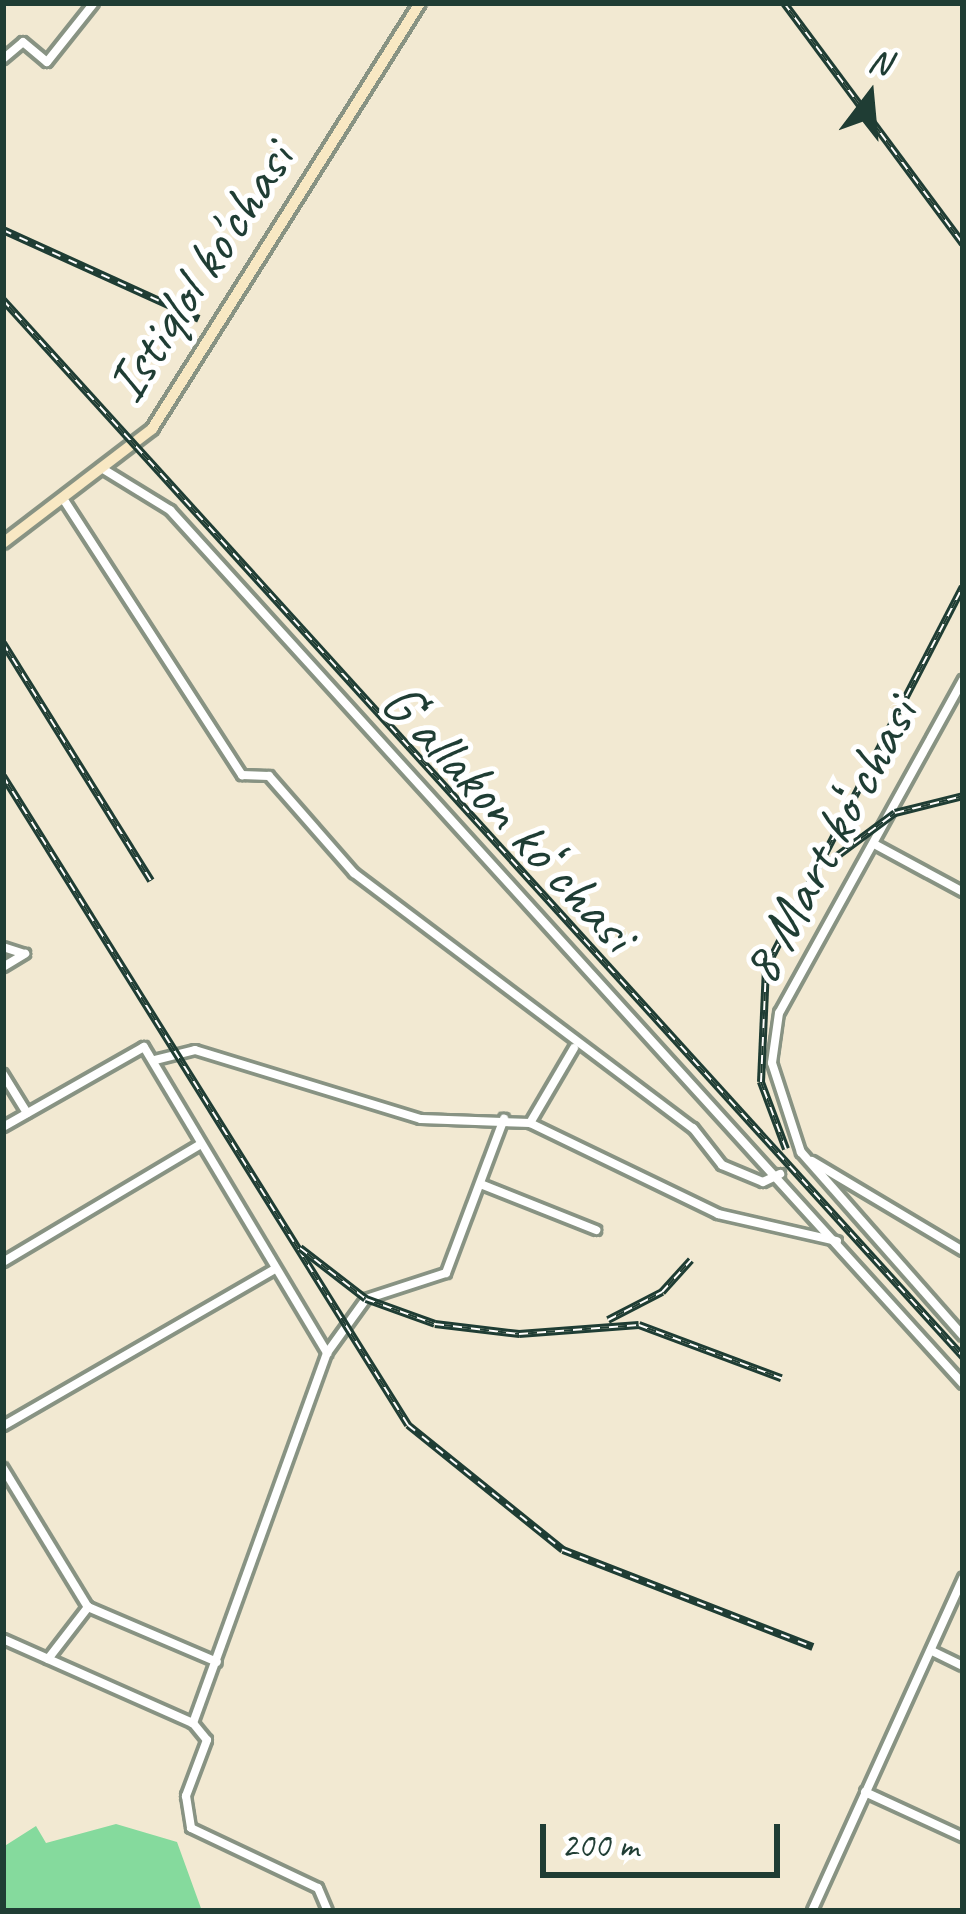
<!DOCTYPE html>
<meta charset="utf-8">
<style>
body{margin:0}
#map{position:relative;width:966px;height:1914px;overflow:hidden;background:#f2e9d2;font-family:Caveat,sans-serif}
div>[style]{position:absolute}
.green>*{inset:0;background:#85da9d}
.roads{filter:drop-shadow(3px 0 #889383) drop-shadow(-3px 0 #889383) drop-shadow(0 3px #889383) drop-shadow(0 -3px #889383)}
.minor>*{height:8px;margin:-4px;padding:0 4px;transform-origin:4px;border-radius:4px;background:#fff}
.secondary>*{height:10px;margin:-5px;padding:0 5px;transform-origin:5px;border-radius:5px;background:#f8e8c3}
.rail>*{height:8px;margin-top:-4px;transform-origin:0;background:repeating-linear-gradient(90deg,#fff 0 9px,#1f3d34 0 18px);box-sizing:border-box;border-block:3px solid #1f3d34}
span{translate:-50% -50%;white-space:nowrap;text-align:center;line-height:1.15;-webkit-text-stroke:10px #fff;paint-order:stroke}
.street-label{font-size:57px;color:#1f3d34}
.frame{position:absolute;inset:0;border:6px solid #1f3d34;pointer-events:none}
.north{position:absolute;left:810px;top:36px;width:120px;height:120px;-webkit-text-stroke:9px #fff;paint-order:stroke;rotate:16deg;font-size:33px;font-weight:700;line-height:48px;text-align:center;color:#1f3d34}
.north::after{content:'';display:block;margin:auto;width:42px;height:54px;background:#1f3d34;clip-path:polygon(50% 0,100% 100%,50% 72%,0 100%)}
.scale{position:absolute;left:540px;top:1824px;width:240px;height:54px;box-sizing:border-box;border:6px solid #1f3d34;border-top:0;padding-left:15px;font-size:36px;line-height:42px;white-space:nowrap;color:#1f3d34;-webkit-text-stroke:9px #fff;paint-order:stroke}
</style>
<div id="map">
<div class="green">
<div style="clip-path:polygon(116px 1824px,177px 1842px,202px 1911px,3px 1911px,3px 1847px,36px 1826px,46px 1843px)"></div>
</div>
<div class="roads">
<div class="minor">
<div style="left:3px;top:59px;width:26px;rotate:-40deg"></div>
<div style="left:23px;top:42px;width:31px;rotate:40deg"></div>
<div style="left:47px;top:62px;width:75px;rotate:-51.5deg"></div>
<div style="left:103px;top:469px;width:79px;rotate:31.5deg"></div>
<div style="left:170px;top:510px;width:1180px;rotate:47.78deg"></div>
<div style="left:64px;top:500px;width:328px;rotate:57.1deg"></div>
<div style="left:242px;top:775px;width:27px;rotate:2deg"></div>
<div style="left:269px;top:776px;width:129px;rotate:48.8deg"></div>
<div style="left:354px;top:873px;width:424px;rotate:37deg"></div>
<div style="left:693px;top:1128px;width:47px;rotate:51.9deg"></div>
<div style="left:722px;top:1165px;width:44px;rotate:22.5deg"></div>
<div style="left:763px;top:1182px;width:19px;rotate:-25deg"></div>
<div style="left:963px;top:680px;width:380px;rotate:118.9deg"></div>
<div style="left:779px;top:1013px;width:50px;rotate:98deg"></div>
<div style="left:772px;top:1063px;width:94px;rotate:72deg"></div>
<div style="left:801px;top:1152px;width:245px;rotate:48.6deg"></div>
<div style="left:876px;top:845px;width:99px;rotate:28.4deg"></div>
<div style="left:3px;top:947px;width:22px;rotate:18deg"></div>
<div style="left:3px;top:967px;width:26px;rotate:-31deg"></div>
<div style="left:155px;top:1060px;width:41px;rotate:-14deg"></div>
<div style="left:195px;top:1050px;width:236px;rotate:17deg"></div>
<div style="left:421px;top:1119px;width:109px;rotate:2.1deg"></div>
<div style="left:530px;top:1123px;width:209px;rotate:25.8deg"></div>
<div style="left:718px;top:1214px;width:122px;rotate:12.8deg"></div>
<div style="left:3px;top:1074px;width:46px;rotate:58.4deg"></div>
<div style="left:530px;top:1123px;width:87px;rotate:-59.6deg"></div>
<div style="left:3px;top:1127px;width:162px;rotate:-29.6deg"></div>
<div style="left:144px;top:1047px;width:357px;rotate:59.1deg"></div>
<div style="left:327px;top:1353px;width:394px;rotate:109.9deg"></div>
<div style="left:812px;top:1161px;width:176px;rotate:30.8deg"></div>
<div style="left:483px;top:1185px;width:122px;rotate:21.7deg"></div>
<div style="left:3px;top:1262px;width:230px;rotate:-30.8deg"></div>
<div style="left:327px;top:1353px;width:67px;rotate:-54.2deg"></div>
<div style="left:366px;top:1299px;width:84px;rotate:-18deg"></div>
<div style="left:446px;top:1273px;width:165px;rotate:-69.4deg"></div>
<div style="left:3px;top:1426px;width:314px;rotate:-30deg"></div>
<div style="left:3px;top:1468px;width:163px;rotate:58.6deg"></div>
<div style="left:88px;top:1607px;width:140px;rotate:23.1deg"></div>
<div style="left:3px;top:1639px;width:208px;rotate:23.9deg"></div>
<div style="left:193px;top:1723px;width:22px;rotate:51deg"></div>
<div style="left:207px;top:1740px;width:60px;rotate:110.6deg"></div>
<div style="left:186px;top:1796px;width:32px;rotate:81deg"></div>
<div style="left:191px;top:1828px;width:140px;rotate:25.3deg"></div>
<div style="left:318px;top:1888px;width:25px;rotate:67deg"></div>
<div style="left:932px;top:1651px;width:34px;rotate:26deg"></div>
<div style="left:48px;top:1659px;width:66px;rotate:-52.4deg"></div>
<div style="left:865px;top:1792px;width:108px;rotate:24.7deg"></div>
<div style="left:812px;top:1911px;width:366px;rotate:-65.6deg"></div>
</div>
<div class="secondary">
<div style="left:3px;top:543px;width:188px;rotate:-37.4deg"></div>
<div style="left:152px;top:429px;width:503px;rotate:-57.83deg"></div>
</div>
</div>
<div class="rail">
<div style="left:784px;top:3px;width:300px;rotate:53.4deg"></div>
<div style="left:3px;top:230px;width:215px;rotate:24.4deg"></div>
<div style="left:3px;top:300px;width:1428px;rotate:47.75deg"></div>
<div style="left:3px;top:643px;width:280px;rotate:58.1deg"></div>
<div style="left:3px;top:776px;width:765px;rotate:58.03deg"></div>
<div style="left:408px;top:1425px;width:199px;rotate:38.9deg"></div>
<div style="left:563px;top:1550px;width:268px;rotate:21.2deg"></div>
<div style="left:825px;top:865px;width:87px;rotate:-36.6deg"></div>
<div style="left:895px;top:813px;width:70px;rotate:-14deg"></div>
<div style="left:786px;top:1149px;width:72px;rotate:-110.5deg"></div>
<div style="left:761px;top:1082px;width:114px;rotate:-87.5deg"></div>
<div style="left:766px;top:968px;width:429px;rotate:-62.7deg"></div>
<div style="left:300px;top:1248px;width:83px;rotate:37.7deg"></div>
<div style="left:366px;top:1299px;width:73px;rotate:19.9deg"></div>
<div style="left:435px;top:1324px;width:85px;rotate:6.8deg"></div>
<div style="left:519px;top:1334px;width:120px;rotate:-4.3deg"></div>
<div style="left:639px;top:1325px;width:152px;rotate:20.5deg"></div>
<div style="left:608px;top:1320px;width:61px;rotate:-27.4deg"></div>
<div style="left:662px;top:1292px;width:43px;rotate:-47.8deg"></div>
</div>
<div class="street-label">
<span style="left:200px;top:272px;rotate:-57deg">Istiqlol ko'chasi</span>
<span style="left:509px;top:817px;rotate:47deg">Gʻallakon koʻchasi</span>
<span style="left:829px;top:841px;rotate:-62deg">8 Mart koʻchasi</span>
</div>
<div class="frame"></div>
<div class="north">N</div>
<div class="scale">200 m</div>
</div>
